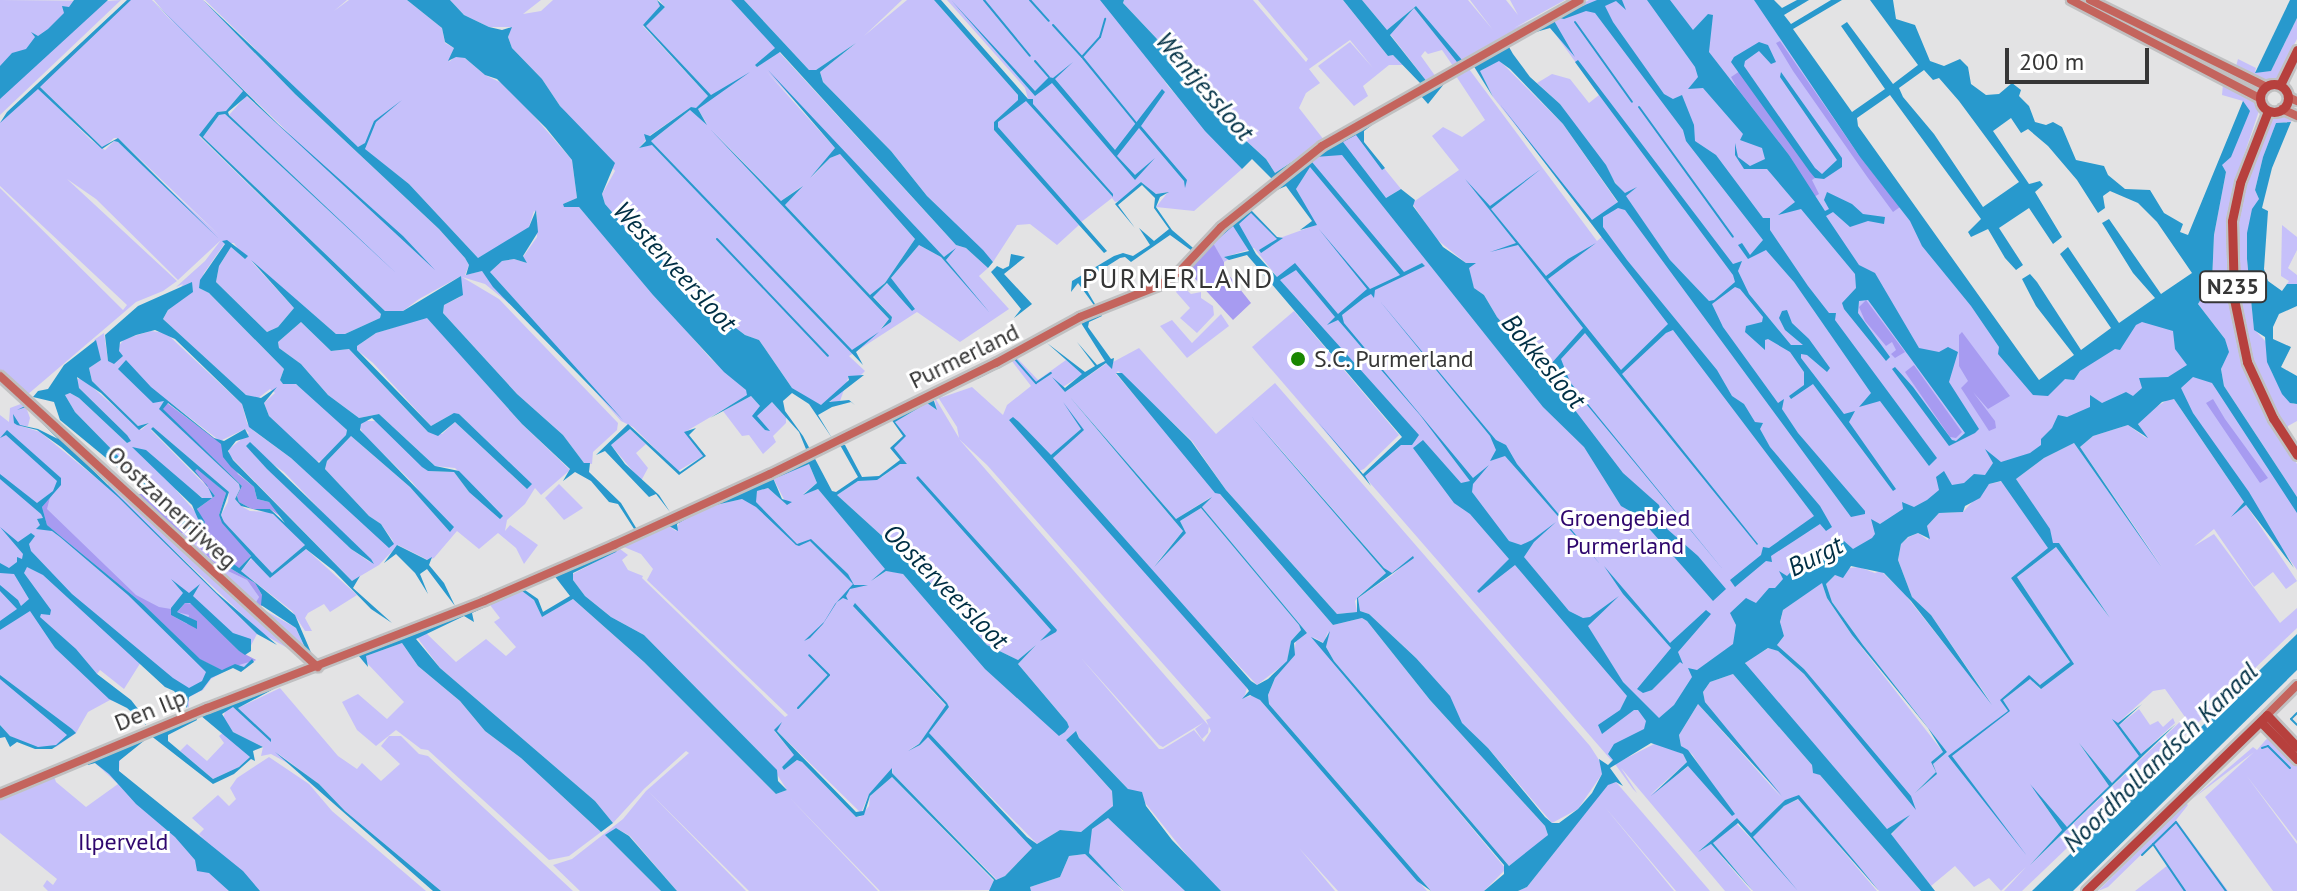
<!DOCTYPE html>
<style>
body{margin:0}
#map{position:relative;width:2297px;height:891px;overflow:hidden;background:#e3e3e4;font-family:"PT Sans",sans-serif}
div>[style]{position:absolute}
.green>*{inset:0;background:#c6c0fa}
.forest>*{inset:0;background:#a79bf1}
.water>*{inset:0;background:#2899cd}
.stream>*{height:2px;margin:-1px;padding:0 1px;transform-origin:1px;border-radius:1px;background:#2899cd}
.roads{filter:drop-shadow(2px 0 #c0c0c1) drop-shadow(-2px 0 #c0c0c1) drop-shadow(0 2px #c0c0c1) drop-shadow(0 -2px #c0c0c1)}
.secondary>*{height:8px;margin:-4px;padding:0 4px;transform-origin:4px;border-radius:4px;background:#c4645d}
.primary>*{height:9px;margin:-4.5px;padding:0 4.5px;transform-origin:4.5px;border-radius:4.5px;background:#b7403d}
.primary>.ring{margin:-4.5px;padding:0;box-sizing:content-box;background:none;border:9px solid #b7403d;border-radius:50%}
.dots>*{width:22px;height:22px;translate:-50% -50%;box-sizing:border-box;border:4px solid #fff;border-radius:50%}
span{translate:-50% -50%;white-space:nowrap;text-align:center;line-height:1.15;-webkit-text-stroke:6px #fff;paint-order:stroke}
.shield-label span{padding:2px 6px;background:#fff;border:2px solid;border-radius:6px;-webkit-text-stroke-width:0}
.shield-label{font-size:22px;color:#363636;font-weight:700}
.street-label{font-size:24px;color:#363636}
.poi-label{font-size:24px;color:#363636}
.left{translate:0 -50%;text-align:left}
.park-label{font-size:24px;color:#2e066d}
.water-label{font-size:26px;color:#002f44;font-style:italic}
.quarter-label{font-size:28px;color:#363636;letter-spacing:2px}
.scale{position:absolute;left:2005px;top:48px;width:144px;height:36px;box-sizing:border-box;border:4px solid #363636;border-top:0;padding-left:10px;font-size:24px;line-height:28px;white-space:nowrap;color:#363636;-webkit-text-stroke:6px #fff;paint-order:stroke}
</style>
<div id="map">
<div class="green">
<div style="clip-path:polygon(0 0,108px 1px,121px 0,0 115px)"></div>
<div style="clip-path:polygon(128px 0,152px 0,176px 26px,154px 0,203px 0,295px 94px,439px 229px,465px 258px,469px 265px,465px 275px,482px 271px,512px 306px,485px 284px,462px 277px,499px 299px,618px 423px,617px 430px,593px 452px,592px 464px,584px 463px,563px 435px,517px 394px,443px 313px,444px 305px,460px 297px,461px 276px,419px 299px,403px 311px,385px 311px,203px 137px,219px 115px,225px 114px,348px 228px,229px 115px,246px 96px,294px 138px,185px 33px,243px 91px,226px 111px,217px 112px,199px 136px,381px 314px,380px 318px,345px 334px,336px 334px,251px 261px,294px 308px,278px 327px,267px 332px,216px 282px,219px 266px,231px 247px,245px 259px,234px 243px,225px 243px,204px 273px,199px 288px,209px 293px,284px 369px,280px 380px,283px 384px,294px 383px,307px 392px,347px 430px,346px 435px,324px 460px,316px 462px,269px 416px,264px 403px,275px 393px,270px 389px,257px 399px,246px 395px,163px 319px,183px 284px,176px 287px,205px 261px,221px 240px,178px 280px,96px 199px,67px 179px,177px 281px,163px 291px,136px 302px,27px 395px,0 372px,0 188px,123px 310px,127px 305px,0 186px,0 122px,38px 88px,91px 140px,105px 150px,114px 141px,118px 142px,220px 236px,118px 138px,114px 138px,103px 148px,39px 86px)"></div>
<div style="clip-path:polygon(205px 0,347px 0,334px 11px,349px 0,407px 0,442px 28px,445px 43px,454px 48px,449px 62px,456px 56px,465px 58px,485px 75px,508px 86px,572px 160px,577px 198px,563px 204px,579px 207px,710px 358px,746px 390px,748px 395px,685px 432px,703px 456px,678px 471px,633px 427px,621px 421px,490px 272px,502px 261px,514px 259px,527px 263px,523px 257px,537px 237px,537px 213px,534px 211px,529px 227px,521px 234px,478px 258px,409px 184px,365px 150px,366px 143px,358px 147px,351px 142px)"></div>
<div style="clip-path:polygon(evenodd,450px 0,541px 0,523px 14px,541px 11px,553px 0,657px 0,660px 6px,643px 26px,708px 96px,696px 109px,691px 107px,649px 136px,639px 148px,652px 144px,851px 352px,651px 141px,690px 110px,707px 124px,698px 109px,718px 93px,711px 95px,645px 26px,665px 7px,659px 0,731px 0,776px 48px,757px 67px,779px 52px,956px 245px,966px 248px,988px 268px,979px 276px,1009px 309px,960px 342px,917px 312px,849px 356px,865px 371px,859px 377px,849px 376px,840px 401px,829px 403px,843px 389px,821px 405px,815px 403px,792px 388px,759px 340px,745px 335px,694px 296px,672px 274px,654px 248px,630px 233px,605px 204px,602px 194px,615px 171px,560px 106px,542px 79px,512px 48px,508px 37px,511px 27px,489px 27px,464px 15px,450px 0,766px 71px,944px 257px,951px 254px,946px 260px,966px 285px,941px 257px,919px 245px,891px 278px,898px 296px,888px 283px,873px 296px,892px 317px,891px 322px,881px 328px,889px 319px,711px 129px,781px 201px,802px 186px,785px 205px,870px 295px,885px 283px,915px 239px,840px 154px,830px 158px,811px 178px,835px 148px,766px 71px)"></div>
<div style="clip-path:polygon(744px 0,902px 0,864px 36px,907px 0,934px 0,1018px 95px,1018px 100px,994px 122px,994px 130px,1079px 225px,1057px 245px,1030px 224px,1017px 225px,993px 262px,927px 196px,891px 151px,823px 82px,820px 72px,856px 43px,816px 70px,809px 70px)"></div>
<div style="clip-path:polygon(947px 0,1108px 0,1168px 86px,1242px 169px,1194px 211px,1156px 207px,1168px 192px,1156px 194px,1141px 182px,1122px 200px,1115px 202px,1112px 198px,1080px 223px,998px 127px,998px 122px,1017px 104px,1026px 100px,1030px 104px,1112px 197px,1028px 99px,1025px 88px)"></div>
<div style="clip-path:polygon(1124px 0,1253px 0,1306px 62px,1308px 59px,1258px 0,1343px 0,1388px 56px,1393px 55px,1403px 65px,1389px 65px,1363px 86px,1368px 96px,1354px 106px,1318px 66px,1350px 42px,1373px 68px,1350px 40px,1309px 69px,1320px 83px,1306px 93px,1299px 108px,1324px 140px,1275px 173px,1266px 159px,1232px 128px,1192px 72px,1157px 39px,1123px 3px)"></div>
<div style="clip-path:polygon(1362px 0,1468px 0,1493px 30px,1470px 0,1506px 0,1518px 15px,1510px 0,1565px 0,1514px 28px,1575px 0,1453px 66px,1442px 50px,1428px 54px,1425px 51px,1421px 56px,1436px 77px,1428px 83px,1390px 34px,1414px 8px,1457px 61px,1460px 60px,1416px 6px,1387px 30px)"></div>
<div style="clip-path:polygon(1589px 0,1760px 0,2036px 389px,2168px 302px,2202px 335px,2218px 385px,2297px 500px,2297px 570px,2170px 388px,1794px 584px,1699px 679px,1664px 729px,1612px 761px,1364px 476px,1406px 435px,1275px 282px,1278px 278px,1254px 248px,1225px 257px,1229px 259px,1224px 262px,1211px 241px,1249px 208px,1277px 239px,1316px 225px,1296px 189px,1315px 157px,1354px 131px,1401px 189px,1384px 199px,1543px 376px,1542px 360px,1525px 348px,1497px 317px,1484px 295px,1474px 288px,1466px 263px,1435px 238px,1412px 203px,1459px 170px,1432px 136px,1443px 127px,1462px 137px,1485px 120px,1456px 76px,1469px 69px,1597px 241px,1603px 236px,1493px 97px,1480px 71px,1499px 60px,1563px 124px,1618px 203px,1597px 219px,1624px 202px,1667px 256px,1560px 104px,1537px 83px,1552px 74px,1570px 79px,1589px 103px,1599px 95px,1551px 28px,1556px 17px)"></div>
<div style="clip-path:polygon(2297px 18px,2297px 39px,2276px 80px,2263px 82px,2235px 70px,2238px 59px,2256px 68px,2255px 72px,2271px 71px)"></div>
<div style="clip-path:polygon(2195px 66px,2257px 101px,2260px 108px,2240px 167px,2229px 237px,2246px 369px,2268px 419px,2297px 464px,2297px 497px,2224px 386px,2221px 369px,2228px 352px,2225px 339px,2198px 304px,2212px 282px,2214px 235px,2226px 172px,2221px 165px,2243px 101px,2222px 95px,2223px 84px,2194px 70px)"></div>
<div style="clip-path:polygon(2283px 113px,2294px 117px,2291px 122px,2276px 123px,2263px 157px,2255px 190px,2259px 199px,2247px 259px,2254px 329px,2267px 343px,2272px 373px,2293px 404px,2297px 404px,2297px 421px,2288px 426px,2288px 434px,2268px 404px,2248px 353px,2237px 306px,2236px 227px,2239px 204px,2263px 133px,2272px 117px)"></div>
<div style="clip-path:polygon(2282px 225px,2297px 237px,2297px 250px,2288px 268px,2297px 275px,2297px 284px,2287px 284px,2289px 281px,2281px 276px)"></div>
<div style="clip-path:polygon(1181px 284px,1191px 294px,1201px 292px,1201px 298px,1213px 306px,1214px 315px,1197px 333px,1180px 318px,1190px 308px,1176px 292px)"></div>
<div style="clip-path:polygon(1294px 311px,1399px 435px,1364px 469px,1359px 471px,1252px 347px)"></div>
<div style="clip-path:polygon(1221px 314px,1229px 326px,1187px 358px,1160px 326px,1172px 320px,1192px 343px)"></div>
<div style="clip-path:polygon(evenodd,427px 317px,522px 424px,570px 470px,541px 495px,535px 488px,525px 504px,507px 520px,505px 531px,510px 525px,538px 545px,524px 564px,516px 548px,498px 533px,479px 549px,457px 531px,434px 558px,428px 560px,398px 545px,379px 565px,352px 581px,229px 455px,229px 449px,249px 433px,245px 429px,220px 441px,168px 401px,160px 409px,239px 484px,240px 489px,235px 499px,241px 506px,250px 511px,270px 512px,301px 537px,305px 545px,272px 573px,224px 522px,221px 515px,228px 502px,229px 492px,153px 427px,151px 430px,212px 492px,213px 498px,203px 498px,174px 478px,186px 488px,176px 490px,200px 517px,203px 522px,199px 526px,124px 462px,75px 412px,65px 395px,70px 393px,79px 398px,127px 443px,127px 435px,79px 388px,75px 380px,82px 378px,141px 430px,149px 423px,138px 426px,92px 381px,89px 368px,101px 360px,94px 340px,104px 333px,108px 361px,124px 339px,151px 331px,166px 333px,242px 404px,247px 423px,254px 431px,291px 458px,390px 547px,393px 541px,381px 524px,369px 516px,325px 469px,327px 461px,351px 436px,410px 487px,450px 531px,412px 482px,364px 435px,359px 426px,365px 421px,379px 421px,428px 471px,454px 472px,469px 492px,474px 487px,455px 468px,435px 466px,379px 414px,359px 418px,328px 395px,301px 364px,279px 348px,278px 342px,301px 322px,331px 351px,349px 349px,428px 432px,442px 434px,455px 422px,527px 489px,522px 475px,459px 414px,452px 414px,431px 426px,373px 363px,357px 350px,357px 346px,376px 333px,427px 317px,246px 445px,284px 472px,371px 563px,351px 549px,246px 445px)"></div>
<div style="clip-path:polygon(evenodd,1139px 348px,1216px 434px,1275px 383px,1590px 746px,1603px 766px,1602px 774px,1578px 809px,1552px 823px,1488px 748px,1461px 723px,1449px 699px,1416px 658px,1369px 614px,1360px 611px,1358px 598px,1392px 575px,1413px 557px,1392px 573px,1384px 568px,1251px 415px,1386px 573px,1360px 595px,1355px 601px,1357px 612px,1337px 614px,1226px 490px,1192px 441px,1118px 371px,1116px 374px,1333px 625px,1362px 618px,1367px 621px,1430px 700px,1545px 826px,1548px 835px,1522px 858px,1509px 866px,1334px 661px,1326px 647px,1328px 631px,1324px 643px,1313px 637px,1506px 869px,1484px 891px,1431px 891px,1269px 704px,1268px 695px,1275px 678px,1294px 655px,1296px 639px,1307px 633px,1202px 507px,1211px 497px,1176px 519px,1069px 396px,1183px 531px,1154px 566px,1186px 533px,1180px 521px,1201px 508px,1299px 625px,1301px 630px,1291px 641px,1287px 662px,1257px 685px,1170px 593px,1167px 595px,1247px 688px,1244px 698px,1254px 695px,1260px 700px,1427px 891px,1338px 891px,1299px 848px,1335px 891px,1221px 891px,1206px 879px,1142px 799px,1128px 789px,1079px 738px,1077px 732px,1066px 740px,1112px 791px,1113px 806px,1081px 832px,1060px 830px,1037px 844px,928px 733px,949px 707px,853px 606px,946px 706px,919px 744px,908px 750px,920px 745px,928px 736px,1032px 848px,1005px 876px,997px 880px,892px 773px,893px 769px,869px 794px,861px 813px,777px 731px,775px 732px,795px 756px,782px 767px,785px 769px,797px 760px,802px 762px,856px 817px,860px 817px,869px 806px,870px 796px,892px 777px,994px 881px,991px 890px,880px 891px,789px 797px,878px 891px,749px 891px,648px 791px,746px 891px,677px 891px,630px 836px,616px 828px,606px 836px,661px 891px,580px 891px,553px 865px,572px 859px,623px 819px,646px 791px,689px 753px,686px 751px,644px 789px,613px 823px,595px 801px,440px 668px,416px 636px,425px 632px,456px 662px,486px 639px,506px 656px,516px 647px,494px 622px,500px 618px,490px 605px,522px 591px,534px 600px,542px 617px,573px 599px,644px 662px,776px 794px,787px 790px,769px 762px,644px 635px,611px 617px,585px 596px,573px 580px,573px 574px,620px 549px,628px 555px,622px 560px,628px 570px,643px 576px,642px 578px,785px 717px,788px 715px,647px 580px,653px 569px,641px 554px,624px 547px,669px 526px,676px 531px,680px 521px,707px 507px,742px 499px,755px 502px,757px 491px,768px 488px,787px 505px,773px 478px,809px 464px,817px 483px,803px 494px,818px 489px,886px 569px,872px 581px,886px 571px,902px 573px,986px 667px,1060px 736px,1067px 722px,1018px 664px,1036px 645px,1018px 660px,987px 645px,915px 566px,837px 495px,858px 481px,882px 477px,900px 464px,907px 464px,893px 448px,905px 436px,895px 422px,927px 403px,937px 410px,934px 396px,959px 438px,957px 427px,936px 394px,961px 385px,940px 398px,972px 387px,1003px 415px,1007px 405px,1031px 386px,1011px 360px,1003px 364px,1011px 359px,1016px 357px,1038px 380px,1066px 360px,1083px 374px,1063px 387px,1065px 392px,1107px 363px,1112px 368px,1113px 362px,1139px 348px,1009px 419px,1019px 422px,1051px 456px,1081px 429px,1078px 424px,1083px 430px,1053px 458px,1117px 530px,1113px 534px,1009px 419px,1139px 348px,959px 439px,987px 465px,1211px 718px,1206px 720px,1211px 731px,1204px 742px,1194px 730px,1163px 749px,1159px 749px,1081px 658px,1159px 745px,1163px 747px,1204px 722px,1195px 729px,1202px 739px,1208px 733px,1209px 726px,959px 439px)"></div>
<div style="clip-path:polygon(751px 396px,760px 406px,756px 416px,772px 402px,786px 417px,786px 423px,773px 436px,776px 442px,763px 454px,749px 435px,742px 436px,723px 411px)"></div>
<div style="clip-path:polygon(evenodd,2169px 399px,2174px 399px,2244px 502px,2235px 512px,2246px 505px,2297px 581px,2286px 589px,2273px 572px,2254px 587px,2214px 529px,2194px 546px,2214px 534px,2280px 623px,2297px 608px,2297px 628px,2022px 891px,2004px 891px,2026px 867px,2001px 891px,1989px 878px,1974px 887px,1955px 866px,1931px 886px,1891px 835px,1907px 817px,1887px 829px,1746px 666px,1746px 661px,1769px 648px,1778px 651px,1804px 674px,1848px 725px,1804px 669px,1777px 645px,1784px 636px,1780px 623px,1783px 610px,1822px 582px,1827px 598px,1852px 635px,1943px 752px,1931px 762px,1936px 772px,1915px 793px,1937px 774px,1933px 764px,1947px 752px,1863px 645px,1832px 602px,1826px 584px,1835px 575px,1843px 577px,1848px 568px,1859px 567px,1875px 573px,1881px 571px,1906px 595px,1888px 576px,1899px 574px,1909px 595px,1907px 597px,1992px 704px,1931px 615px,1912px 597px,1898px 560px,1901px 544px,1909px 537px,1918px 533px,1928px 540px,1927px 526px,1939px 513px,1963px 512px,1989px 484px,2003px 481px,2049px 548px,2011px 578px,2070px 662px,2040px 685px,2029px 676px,2001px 700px,2008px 708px,2003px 700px,2031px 678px,2040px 689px,2073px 665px,2017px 577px,2056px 547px,2110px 618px,2059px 543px,2053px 544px,2049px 529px,2016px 479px,2044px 458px,2074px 443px,2163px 568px,2080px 447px,2093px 436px,2128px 425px,2146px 438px,2138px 423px,2148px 412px,2169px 399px,2165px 689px,2185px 717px,2030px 865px,2062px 830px,2038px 796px,2067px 827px,2109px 786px,2079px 743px,2112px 783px,2140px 756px,2118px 723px,2153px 691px,2165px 689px)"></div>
<div style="clip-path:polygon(26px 402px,30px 404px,22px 408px,26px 407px,30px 418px,28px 426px,21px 426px,40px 432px,117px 495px,108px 486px,108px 482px,113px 481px,303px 657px,263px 634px,142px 520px,257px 634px,246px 655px,256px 660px,244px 669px,232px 667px,211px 679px,203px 690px,189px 697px,189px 708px,173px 688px,165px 687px,141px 662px,124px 689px,100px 670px,97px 674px,141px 714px,144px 721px,129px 707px,110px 700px,88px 712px,76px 733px,56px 747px,36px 748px,10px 736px,0 725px,0 415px,9px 422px,10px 408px)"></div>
<div style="clip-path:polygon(630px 429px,646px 444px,636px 453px,648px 468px,641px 481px,611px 445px)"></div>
<div style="clip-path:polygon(559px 484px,583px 508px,564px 520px,545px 498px)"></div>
<div style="clip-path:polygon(184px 531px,217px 566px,247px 580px,259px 597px,256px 604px,259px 607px,296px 628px,309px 657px,180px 534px)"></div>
<div style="clip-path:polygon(306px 549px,357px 595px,330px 612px,324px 604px,308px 613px,305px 618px,312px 631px,305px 631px,292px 611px,241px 571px,252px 558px,270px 578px)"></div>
<div style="clip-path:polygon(402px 643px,418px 666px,460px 701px,485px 731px,521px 758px,601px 832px,569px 856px,549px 860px,428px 750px,421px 749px,396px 730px,376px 746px,357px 730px,342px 702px,358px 694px,387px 719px,404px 702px,365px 661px,366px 656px)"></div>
<div style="clip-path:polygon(1733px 674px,1812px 765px,1813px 772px,1820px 775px,1921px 891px,1879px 891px,1799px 796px,1785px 800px,1751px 833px,1737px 818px,1698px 852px,1711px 844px,1751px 891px,1725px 891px,1621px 768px,1637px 793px,1633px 789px,1615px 764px,1656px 743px,1683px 754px,1687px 762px,1650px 795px,1689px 766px,1732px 816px,1692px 754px,1681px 746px,1679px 735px,1698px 704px,1781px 797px,1705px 702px,1703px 692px,1710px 682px)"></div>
<div style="clip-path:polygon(280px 688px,338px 756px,357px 769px,362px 763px,381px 781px,400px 764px,381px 746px,389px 736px,401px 736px,419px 754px,428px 756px,573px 891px,441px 891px,345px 811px,319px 784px,276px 752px,293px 766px,271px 754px,261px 756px,263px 747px,233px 732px,223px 718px,226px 709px,233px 707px,271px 741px,238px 708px)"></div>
<div style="clip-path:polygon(2139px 709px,2150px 725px,2158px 721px,2163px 727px,2173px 718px,2175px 723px,2141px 754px,2119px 725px)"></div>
<div style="clip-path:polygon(224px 732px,250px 757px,239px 767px,213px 779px,180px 751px,187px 744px,207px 761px,224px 743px,219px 736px)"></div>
<div style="clip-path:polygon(2270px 735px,2297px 762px,2297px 841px,2246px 775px,2297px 844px,2297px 891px,2273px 891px,2205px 797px,2254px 752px,2191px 800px,2253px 747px,2257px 750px)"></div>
<div style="clip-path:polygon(145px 740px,120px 758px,119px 771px,149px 798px,205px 839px,199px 834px,204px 829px,192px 818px,218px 795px,229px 806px,236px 799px,230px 788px,237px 778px,269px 757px,309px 784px,332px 811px,426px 891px,48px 891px,43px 886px,47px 880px,53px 885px,57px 879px,0 833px,0 799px,54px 776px,56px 782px,86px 807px,118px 784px,95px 763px)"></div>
<div style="clip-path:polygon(1616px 782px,1710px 891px,1676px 891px,1604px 806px,1674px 891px,1518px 891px,1527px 887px,1608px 784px)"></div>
<div style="clip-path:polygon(1799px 799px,1877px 891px,1753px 891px,1713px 843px,1736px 823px,1762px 850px,1753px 837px,1756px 832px,1784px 806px)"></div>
<div style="clip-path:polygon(2186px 803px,2188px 805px,2176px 820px,2228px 891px,2135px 891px,2168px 865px,2153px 843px,2108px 887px,2098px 891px)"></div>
<div style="clip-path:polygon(1108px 818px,1157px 861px,1185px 891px,1124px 891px,1113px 879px,1122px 891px,1031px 891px,1030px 887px,1060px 877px,1069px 856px,1085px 854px,1107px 874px,1089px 853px,1088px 846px,1092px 829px)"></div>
</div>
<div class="forest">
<div style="clip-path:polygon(1780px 41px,1860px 157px,1900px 207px,1893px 212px,1868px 178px,1793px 71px,1776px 43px)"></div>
<div style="clip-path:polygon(1740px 71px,1815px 178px,1812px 180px,1819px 194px,1814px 197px,1789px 155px,1737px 88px,1731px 77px)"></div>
<div style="clip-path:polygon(1213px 243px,1224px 262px,1224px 269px,1251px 303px,1233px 320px,1187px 270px)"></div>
<div style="clip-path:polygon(1866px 300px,1905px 352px,1895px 358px,1891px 354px,1896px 350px,1892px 342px,1886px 346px,1865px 321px,1859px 307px)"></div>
<div style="clip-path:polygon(1962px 332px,2010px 396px,1988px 409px,1973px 392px,1995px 421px,1996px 428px,1989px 431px,1961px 388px,1968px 381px,1959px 366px,1959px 335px)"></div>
<div style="clip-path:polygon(1914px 365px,1962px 432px,1956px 438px,1950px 437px,1905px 372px)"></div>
<div style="clip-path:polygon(2213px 399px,2225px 419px,2268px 478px,2260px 483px,2206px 403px)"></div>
<div style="clip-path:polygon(167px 403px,222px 444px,238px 474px,254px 487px,257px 499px,269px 502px,287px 521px,270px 509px,252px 509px,239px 502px,237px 496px,242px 486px,162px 409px)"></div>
<div style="clip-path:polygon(197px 468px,226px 493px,219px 515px,251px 556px,238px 569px,218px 552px,201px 529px,205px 525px,197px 509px,215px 496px,194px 471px)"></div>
<div style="clip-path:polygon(138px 494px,149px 494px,191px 532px,213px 558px,255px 583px,262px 595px,262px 606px,255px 604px,259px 597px,247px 580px,217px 566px,184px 532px,180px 534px,136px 497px)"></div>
<div style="clip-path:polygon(50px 497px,47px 509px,136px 595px,159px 607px,171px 609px,171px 615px,187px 624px,189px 615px,177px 612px,185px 603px,193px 604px,239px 651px,256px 660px,222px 670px,199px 659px,143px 604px,47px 525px,42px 507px)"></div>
</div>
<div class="water">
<div style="clip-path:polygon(74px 0,108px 0,0 99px,0 66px,12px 53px,26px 49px,35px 37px,31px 32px,38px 36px,48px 29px,64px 13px,62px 6px,69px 7px)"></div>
<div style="clip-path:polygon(127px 0,131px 0,40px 87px,102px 147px,118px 138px,218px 238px,118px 142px,114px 141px,102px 149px,38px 89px,0 123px,7px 112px)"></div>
<div style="clip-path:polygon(152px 0,279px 125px,403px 236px,435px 270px,247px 96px,228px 112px,229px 115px,397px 274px,225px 114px,219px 115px,203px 137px,385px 311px,403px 311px,461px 276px,463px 295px,444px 305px,443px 313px,517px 394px,563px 435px,584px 463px,590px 463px,589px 472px,621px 503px,638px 531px,773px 478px,782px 499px,792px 502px,787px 505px,768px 488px,757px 491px,756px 502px,797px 544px,811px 539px,848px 574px,854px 585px,868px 585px,850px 589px,846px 596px,848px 600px,843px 598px,837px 602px,823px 624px,810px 638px,804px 641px,824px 622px,835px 604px,853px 584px,810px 541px,799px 546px,796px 545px,756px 507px,742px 499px,707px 507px,677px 524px,678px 531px,669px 526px,624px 547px,636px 532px,618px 504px,609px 502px,591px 481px,575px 472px,563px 481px,570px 469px,522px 424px,427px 318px,376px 333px,357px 346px,357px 350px,431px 426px,454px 413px,459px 414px,532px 484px,527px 489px,455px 422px,438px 436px,428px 432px,349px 349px,331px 351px,301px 322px,278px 342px,279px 348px,301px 364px,328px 395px,359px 418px,379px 414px,435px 466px,459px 471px,503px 516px,500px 519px,469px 492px,454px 472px,428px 471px,422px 467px,372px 418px,361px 424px,360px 430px,454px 527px,450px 532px,410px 487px,351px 436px,327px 461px,325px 469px,369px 516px,381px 524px,394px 544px,389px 548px,291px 458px,249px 427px,242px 404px,175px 339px,155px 330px,136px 335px,120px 342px,119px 351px,123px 356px,114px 364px,108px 361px,105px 335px,138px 306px,192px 282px,193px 292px,168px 310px,163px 319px,246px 395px,261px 398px,277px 387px,264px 403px,269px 416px,319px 463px,346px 435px,347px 430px,296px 384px,283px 384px,280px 380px,284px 369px,209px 293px,199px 288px,200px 280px,225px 244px,222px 241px,227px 240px,248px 256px,245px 259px,231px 247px,219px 266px,216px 282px,267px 332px,278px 327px,294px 308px,251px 260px,336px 334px,345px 334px,380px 318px,381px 314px,199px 135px,217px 112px,226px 111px,243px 91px)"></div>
<div style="clip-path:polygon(203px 0,358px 147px,365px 143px,374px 121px,402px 100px,376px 122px,365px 149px,409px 184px,478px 258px,529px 227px,536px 210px,538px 232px,523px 256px,527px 263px,514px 259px,502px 261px,490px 272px,623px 420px,493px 287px,482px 271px,466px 275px,469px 265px,465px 258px,439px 229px,295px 94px)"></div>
<div style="clip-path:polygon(407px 0,450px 0,464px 15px,489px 27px,502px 30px,512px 27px,508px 37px,512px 48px,542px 79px,560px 106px,615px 163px,602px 194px,605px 204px,630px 233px,654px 248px,672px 274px,694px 296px,745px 335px,759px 340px,792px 388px,821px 405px,849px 380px,848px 376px,864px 375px,829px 402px,849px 400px,855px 405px,851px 402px,832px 407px,818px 415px,832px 438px,809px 404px,792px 393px,783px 401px,785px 411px,803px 436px,832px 491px,836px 492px,858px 477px,840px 445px,845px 445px,862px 477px,879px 476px,900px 460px,890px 448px,903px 436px,891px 419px,933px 398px,937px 410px,927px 403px,895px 422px,906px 436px,894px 448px,907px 464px,900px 464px,877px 480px,858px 481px,837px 495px,915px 566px,987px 645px,1018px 660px,1036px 645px,1018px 664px,1067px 722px,1069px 727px,1065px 732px,1059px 736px,985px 669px,903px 574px,886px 571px,871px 581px,885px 569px,818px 489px,803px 495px,817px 483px,809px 464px,776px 478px,810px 459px,799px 432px,772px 402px,757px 416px,770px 431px,765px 430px,752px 416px,760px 406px,751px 396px,710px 418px,747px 395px,746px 390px,724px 372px,653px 295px,579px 207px,564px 207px,563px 204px,577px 198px,572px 160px,546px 128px,497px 79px,485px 75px,465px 58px,456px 57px,448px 61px,454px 48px,445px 42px,442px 28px)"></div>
<div style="clip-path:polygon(657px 0,665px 7px,646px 26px,711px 95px,750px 72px,698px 109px,707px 125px,690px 110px,651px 141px,852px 350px,879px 332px,856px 352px,863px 365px,652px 145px,639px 148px,646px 141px,644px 134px,650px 136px,691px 107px,696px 108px,708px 96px,643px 25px,660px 6px)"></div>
<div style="clip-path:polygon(731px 0,744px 0,809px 70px,816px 70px,856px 43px,820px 72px,823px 82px,891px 151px,927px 196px,983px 250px,993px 262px,988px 268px,966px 248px,956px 245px,780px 52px,757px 67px,755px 65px,775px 48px)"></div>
<div style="clip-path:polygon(934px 0,941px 0,1028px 99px,1033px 99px,1033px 104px,1113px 194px,1113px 197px,1026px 101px,998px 122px,998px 127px,1107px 251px,1104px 253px,994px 130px,994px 122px,1018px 100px,1018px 95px)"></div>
<div style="clip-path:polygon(951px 0,1035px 91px,1049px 77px,1053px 78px,1073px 62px,1055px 79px,1115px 150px,1162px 89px,1165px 92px,1141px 126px,1187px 180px,1185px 188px,1184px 181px,1139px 128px,1117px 156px,1135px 175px,1155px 158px,1135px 180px,1052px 83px,1035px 96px)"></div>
<div style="clip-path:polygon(1100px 0,1124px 0,1123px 3px,1157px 39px,1192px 72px,1232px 128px,1266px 159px,1275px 173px,1324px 141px,1273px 180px,1252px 159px,1242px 169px,1205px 131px)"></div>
<div style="clip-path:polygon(1343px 0,1362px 0,1387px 30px,1416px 6px,1462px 60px,1457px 62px,1414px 8px,1390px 35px,1428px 83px,1421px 84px,1393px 55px,1388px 56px)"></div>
<div style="clip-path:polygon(1597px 0,1622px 0,1626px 10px,1616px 1px,1605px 6px,1613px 22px,1664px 94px,1673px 99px,1682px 95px,1694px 125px,1695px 141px,1716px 155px,1763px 218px,1770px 218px,1770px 230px,1808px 286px,1829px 313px,1836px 313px,1835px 320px,1937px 458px,1929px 466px,1880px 401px,1859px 407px,1871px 393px,1794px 282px,1766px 250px,1748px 259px,1738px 245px,1742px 243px,1750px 255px,1763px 240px,1686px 141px,1683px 130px,1595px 13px,1586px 11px,1564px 19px,1556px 17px)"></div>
<div style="clip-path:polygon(1647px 0,1670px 0,1693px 30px,1708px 14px,1713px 15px,1709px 52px,1789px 155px,1825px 211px,1829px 209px,1824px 200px,1827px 192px,1852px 204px,1863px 214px,1885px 217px,1884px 224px,1868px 221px,1850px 227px,1833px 212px,1826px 216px,1859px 265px,1875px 273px,1919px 348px,1939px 352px,1948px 347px,1958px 352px,1949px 382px,1979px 429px,1975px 433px,1949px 446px,1892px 369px,1895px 367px,1913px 387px,1952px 440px,1956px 441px,1965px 433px,1868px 300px,1859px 301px,1858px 313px,1890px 357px,1886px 361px,1844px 309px,1842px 303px,1856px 288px,1855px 274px,1801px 209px,1778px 215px,1795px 202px,1767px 169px,1744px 169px,1735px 155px,1735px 143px,1738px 157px,1750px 166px,1765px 159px,1762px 148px,1740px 140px,1743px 134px,1703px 88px,1688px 89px,1698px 77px,1695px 67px)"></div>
<div style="clip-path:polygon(evenodd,1754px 0,1774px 0,1782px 8px,1797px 0,1809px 0,1784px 15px,1791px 24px,1831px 0,1842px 0,1793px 29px,1852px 112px,1885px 89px,1841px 26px,1847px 22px,1893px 84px,1918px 65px,1870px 0,1893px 0,1896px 19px,1915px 25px,1930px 61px,1944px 66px,1960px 59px,1968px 67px,1971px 84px,1986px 95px,1999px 94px,2012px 83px,2021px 90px,2019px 96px,2029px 106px,2035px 122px,2046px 125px,2053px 122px,2062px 127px,2076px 160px,2104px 166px,2108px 175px,2125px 189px,2150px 190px,2164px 213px,2183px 224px,2180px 232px,2188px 235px,2243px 101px,2250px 111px,2231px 157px,2222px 165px,2226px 172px,2214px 235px,2212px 282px,2198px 304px,2225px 339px,2229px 352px,2221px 369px,2224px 386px,2297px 497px,2297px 513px,2212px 383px,2193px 377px,2181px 388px,2193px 413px,2249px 492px,2294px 568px,2246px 505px,2231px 517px,2244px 502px,2174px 399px,2162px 402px,2138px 424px,2148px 438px,2128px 425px,2093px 436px,2080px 447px,2162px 568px,2074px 443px,2044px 458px,2016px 479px,2050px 529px,2053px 543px,2059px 543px,2110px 618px,2056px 547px,2017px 577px,2074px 664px,2041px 689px,2030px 679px,2003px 700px,2010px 711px,1952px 756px,2027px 856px,1948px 756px,2008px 711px,2000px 700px,2029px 675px,2040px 685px,2070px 662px,2011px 578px,2048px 548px,2001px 481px,1989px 484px,1980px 498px,1965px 506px,1963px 512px,1939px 513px,1927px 526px,1930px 539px,1918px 533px,1908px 537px,1901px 544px,1898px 560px,1912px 597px,1931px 615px,1992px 705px,1911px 601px,1884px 573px,1851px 566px,1843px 578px,1835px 575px,1826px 584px,1832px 602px,1863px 645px,1947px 752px,1933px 764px,1937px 774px,1915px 793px,1936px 772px,1931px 762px,1943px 752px,1928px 728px,1852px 635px,1827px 598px,1822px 583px,1783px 610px,1780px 622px,1784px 636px,1777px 645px,1804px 669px,1911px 796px,1916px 810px,1804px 674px,1778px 651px,1768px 648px,1745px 663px,1887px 829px,1910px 815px,1891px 834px,1935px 891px,1921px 891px,1820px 775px,1813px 773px,1812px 765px,1733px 674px,1710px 682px,1703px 692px,1705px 702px,1782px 796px,1698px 704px,1679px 735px,1681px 746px,1688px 750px,1735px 814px,1732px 816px,1688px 766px,1651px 796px,1687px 762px,1683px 754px,1651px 743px,1610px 768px,1623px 786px,1616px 782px,1608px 785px,1527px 887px,1518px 891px,1484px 891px,1504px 874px,1504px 865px,1311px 637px,1323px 643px,1330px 631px,1326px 647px,1334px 661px,1509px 866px,1548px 835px,1545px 826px,1430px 700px,1367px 621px,1362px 618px,1333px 625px,1220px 494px,1215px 493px,1116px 373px,1122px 373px,1191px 441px,1226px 490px,1337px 614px,1357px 612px,1357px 598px,1386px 573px,1250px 415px,1384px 568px,1392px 573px,1413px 556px,1414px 558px,1358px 598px,1360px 611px,1369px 614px,1416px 658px,1450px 696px,1462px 723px,1488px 748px,1545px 817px,1552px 823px,1559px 823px,1578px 809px,1592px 793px,1602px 774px,1599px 759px,1608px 765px,1613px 760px,1608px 754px,1614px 744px,1644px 729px,1646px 721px,1638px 710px,1634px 710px,1602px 734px,1598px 725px,1620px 710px,1627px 696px,1515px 565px,1479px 593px,1477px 591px,1509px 559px,1470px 514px,1454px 503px,1413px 448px,1423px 440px,1461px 483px,1470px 481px,1420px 415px,1338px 320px,1327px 325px,1335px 317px,1296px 270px,1280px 280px,1419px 435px,1412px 445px,1401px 445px,1365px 476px,1371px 486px,1318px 422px,1363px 474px,1402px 437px,1247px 255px,1229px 260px,1224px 257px,1249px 251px,1233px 226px,1199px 256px,1170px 235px,1131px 262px,1125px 257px,1120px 258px,1082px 282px,1102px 316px,1089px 322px,1088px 327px,1111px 359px,1114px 358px,1112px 369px,1106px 363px,1065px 392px,1052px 377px,1065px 388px,1082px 374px,1047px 343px,1085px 372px,1095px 366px,1077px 342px,1097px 365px,1105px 361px,1081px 323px,1098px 314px,1096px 308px,1078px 283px,1071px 292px,1072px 281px,1114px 256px,1123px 253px,1133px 256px,1150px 245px,1139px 228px,1154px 241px,1169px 229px,1154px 208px,1155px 198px,1142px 185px,1118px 205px,1135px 228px,1115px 204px,1141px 182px,1156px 194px,1169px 192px,1160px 197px,1156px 207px,1172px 230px,1199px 253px,1253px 206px,1251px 210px,1277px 237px,1283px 238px,1261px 253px,1259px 250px,1277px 239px,1251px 213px,1239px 224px,1256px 254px,1277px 277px,1295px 263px,1338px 314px,1367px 289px,1318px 228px,1370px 289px,1400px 275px,1310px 167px,1296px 189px,1317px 225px,1300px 230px,1312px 221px,1286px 186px,1270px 193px,1312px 162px,1404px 272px,1422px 263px,1425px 266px,1375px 290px,1374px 298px,1371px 294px,1364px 298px,1342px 315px,1344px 323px,1473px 478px,1489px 465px,1473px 484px,1472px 492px,1509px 541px,1521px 545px,1532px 540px,1556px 522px,1534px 542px,1524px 557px,1569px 611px,1583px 618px,1590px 617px,1619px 596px,1588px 626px,1623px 682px,1659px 718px,1674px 705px,1692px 677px,1688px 668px,1697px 670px,1733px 644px,1736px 625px,1730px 613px,1746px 598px,1756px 603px,1769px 588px,1775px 588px,1783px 579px,1779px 571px,1787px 576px,1800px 562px,1838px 551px,1836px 545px,1844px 541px,1853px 549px,1872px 538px,1875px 534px,1871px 519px,1880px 524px,1903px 509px,1902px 502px,1914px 507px,1927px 500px,1939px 490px,1936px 477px,1944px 471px,1952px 485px,1964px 483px,1974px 474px,1985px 475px,1993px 463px,1985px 449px,2001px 462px,2030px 453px,2041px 445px,2041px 439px,2052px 428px,2058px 415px,2067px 417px,2090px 407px,2090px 395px,2102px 403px,2126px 392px,2133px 396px,2142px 388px,2139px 378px,2168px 377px,2187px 365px,2175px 349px,2173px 331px,2142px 322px,2136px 325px,2120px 350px,2115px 349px,2080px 371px,2074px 380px,2065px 379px,2048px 396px,2033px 395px,1998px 354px,1999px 347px,1971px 306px,1922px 246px,1910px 221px,1860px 157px,1754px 0,1924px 70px,1933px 80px,1939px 78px,1959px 101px,2019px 182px,1983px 207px,1934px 134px,1903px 97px,1899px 88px,1924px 70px,1754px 0,1890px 95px,1981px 219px,1968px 232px,1971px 237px,1988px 229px,2005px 258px,2016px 270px,2023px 265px,1999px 228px,2029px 208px,2053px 244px,2062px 237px,2035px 192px,2043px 185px,2040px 181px,2029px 184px,1993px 131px,2011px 118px,2021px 133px,2028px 129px,2048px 146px,2077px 180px,2098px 213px,2105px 208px,2103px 196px,2110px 191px,2138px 203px,2157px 222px,2192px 273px,2161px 294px,2109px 219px,2102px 223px,2133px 273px,2155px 298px,2119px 323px,2068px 247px,2060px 254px,2111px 328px,2081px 350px,2037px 282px,2030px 274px,2022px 279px,2036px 306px,2074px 355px,2039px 380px,1858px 126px,1857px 118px,1890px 95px)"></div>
<div style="clip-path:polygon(2290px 0,2297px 0,2297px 18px,2271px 71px,2255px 73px)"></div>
<div style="clip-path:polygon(1553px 19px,1575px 57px,1550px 28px,1529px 34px,1509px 47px,1513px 54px,1530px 77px,1560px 104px,1606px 165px,1615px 183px,1625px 193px,1637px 187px,1626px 196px,1670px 260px,1709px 301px,1714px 300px,1735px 282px,1733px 275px,1599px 95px,1575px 62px,1578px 60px,1733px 264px,1742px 261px,1738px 271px,1749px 294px,1791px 345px,1803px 345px,1785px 330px,1779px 318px,1782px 311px,1787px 310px,1792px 323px,1809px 339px,1830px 368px,1827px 372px,1807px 355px,1801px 354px,1801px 358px,1844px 414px,1855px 411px,1849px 422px,1896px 489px,1893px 491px,1813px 384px,1791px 399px,1789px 396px,1804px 385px,1804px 372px,1790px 352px,1768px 339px,1765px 340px,1765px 350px,1745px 332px,1746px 326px,1762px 322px,1763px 317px,1740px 289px,1735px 287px,1712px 304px,1723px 327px,1778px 403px,1784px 399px,1782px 409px,1798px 433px,1865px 511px,1865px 514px,1851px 517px,1625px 210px,1618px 208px,1603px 217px,1603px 227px,1627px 260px,1717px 370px,1732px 396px,1744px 404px,1755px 422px,1763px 423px,1760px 429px,1770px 447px,1820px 506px,1832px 527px,1826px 531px,1820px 524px,1771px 556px,1772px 562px,1766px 561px,1735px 587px,1730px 580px,1761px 555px,1763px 547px,1769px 548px,1814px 516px,1673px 330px,1666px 333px,1622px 374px,1758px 544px,1757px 545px,1585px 333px,1561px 359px,1570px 382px,1725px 572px,1568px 382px,1556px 365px,1553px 369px,1558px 388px,1623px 473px,1659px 505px,1666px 528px,1698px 556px,1726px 589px,1713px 601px,1637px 515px,1621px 506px,1584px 447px,1543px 407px,1342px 155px,1315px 157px,1428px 88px,1448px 79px,1428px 104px,1421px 96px,1392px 110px,1364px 131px,1364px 142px,1385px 168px,1382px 170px,1356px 135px,1343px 142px,1386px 198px,1401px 189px,1415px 200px,1413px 206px,1443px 247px,1466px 263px,1476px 263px,1469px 268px,1474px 288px,1484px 295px,1497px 317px,1525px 348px,1550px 365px,1583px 328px,1518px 245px,1490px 252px,1516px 243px,1465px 179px,1490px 206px,1541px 169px,1491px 209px,1546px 276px,1568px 259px,1596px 243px,1548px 279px,1621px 370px,1668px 324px,1499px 103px,1592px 220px,1618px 202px,1563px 124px,1510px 69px,1499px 61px,1480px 71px,1493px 97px,1473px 65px)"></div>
<div style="clip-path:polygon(1759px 42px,1768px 45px,1776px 62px,1771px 64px,1759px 51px,1745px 61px,1744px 66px,1815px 168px,1822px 174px,1837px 160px,1780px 77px,1781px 72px,1842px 158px,1842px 167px,1824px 179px,1815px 178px,1810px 172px,1731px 62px,1734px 57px)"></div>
<div style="clip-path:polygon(768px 70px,944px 257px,956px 248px,946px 260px,990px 313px,941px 257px,919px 245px,891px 278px,915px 309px,912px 311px,887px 283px,873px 297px,892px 317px,891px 322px,881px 329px,889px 319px,710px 129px,781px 201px,803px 186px,785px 205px,870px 295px,885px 283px,915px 239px,840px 154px,830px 158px,810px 178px,835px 148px)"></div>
<div style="clip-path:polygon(2291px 122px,2272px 168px,2262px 208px,2268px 211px,2264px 269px,2268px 281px,2282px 291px,2287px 284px,2297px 284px,2297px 306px,2279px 314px,2273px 327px,2273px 339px,2291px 347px,2281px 367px,2297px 376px,2297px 404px,2290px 403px,2282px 394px,2267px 362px,2265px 337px,2254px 330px,2247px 259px,2247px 233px,2252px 209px,2259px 199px,2255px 190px,2263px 157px,2276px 123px)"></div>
<div style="clip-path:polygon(1011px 254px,1025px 257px,1004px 274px,1032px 304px,1014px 318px,1021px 309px,991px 272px,997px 266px,1003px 269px,1009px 266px)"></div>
<div style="clip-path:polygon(1379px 300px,1496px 440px,1506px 445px,1517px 464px,1600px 564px,1505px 456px,1490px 461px,1496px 450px,1490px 436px)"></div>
<div style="clip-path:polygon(evenodd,96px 340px,101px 360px,89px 368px,92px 381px,138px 426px,149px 423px,139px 430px,101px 393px,77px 377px,79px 388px,127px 435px,131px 441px,127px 443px,79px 398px,70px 393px,65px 395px,75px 412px,124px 462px,183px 515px,201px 526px,192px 505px,132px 447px,146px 450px,202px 498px,213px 498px,207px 485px,151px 429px,153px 427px,229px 492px,221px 515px,224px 522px,272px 573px,305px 545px,273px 514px,241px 506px,235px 499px,240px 489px,239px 484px,159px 409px,164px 401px,153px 403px,118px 369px,126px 360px,151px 387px,214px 438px,224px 441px,245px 429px,249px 437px,236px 441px,228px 451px,233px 460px,352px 581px,360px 576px,353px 588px,392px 623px,371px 609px,334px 571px,306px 549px,270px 578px,251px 558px,241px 571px,295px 615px,313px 657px,308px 654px,296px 628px,261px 605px,262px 595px,255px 583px,213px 558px,191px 532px,145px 490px,60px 420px,54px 402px,33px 397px,38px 391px,48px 389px,64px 365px,96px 340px,168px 403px,221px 444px,223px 457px,231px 467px,254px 487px,257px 499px,269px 502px,285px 523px,270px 509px,252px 509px,239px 502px,237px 496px,242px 486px,163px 409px,168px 403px,96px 340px,197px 469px,226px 493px,219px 515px,222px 523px,251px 556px,239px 568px,218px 552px,201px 530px,205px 522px,197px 509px,215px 496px,195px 471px,197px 469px)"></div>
<div style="clip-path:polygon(1069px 396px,1176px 519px,1212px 497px,1202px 507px,1307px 633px,1294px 643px,1295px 655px,1275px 678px,1268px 695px,1269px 704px,1431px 891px,1417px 881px,1260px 700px,1250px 695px,1242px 699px,1249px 691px,1247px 688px,1009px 420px,1013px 417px,1019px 422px,1051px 455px,1081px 429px,1063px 402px,1084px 430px,1053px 458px,1251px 681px,1257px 685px,1268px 679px,1287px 661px,1291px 641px,1301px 630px,1299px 625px,1201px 508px,1180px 521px,1186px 533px,1154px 567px,1183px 531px)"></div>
<div style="clip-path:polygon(27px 405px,217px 593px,277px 645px,257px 634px,118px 497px,61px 447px,37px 430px,17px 425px,14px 423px,13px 414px,20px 425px,38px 429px,58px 439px,26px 407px,17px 410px)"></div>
<div style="clip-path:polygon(628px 424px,680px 472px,703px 456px,684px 432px,696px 428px,689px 435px,706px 456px,679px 475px,630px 429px,611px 445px,625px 464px,659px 495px,670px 512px,656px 494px,649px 497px,605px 451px,596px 455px)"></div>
<div style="clip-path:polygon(7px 430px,61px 478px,61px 485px,42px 507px,47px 525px,143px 604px,200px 659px,222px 670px,235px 664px,244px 667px,252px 659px,254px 662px,241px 672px,233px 668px,211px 678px,202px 690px,189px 697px,187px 708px,174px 691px,165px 687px,43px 575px,27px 567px,24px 573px,51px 610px,50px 615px,41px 614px,40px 617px,76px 649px,97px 674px,131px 700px,142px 714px,146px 725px,127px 708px,109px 699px,55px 648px,30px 611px,0 630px,0 621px,17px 609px,0 591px,0 585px,18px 600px,21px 606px,29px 599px,14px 574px,0 573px,0 563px,9px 568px,17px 562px,17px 557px,22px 559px,23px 554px,0 527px,18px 542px,31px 533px,35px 536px,29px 544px,31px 551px,72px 594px,173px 678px,189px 688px,202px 681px,206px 672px,128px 595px,60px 537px,52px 531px,36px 529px,40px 525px,37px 519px,43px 518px,41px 514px,0 479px,0 474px,37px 503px,53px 491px,57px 481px,6px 435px,0 438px)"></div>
<div style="clip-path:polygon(250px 442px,371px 559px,374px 564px,351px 549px,267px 469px,246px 446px)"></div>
<div style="clip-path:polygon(918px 476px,1057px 630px,1056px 632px,1040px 641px,1051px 630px,916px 478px)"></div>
<div style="clip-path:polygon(397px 545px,427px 560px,432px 557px,429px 565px,444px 583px,455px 606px,427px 569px,420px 574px,428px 594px,415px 573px,396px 554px,384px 563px)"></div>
<div style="clip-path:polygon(619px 547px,616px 552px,573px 573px,573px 580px,585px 596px,611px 617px,644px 635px,777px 770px,778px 781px,787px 790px,776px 794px,644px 662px,573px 599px,542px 617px,534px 600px,522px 591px,472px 613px,474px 622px,464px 616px,416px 639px,440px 668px,595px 801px,613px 823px,601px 832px,521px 758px,485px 731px,460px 701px,418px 666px,402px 643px,366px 656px,368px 667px,358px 655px,522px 588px,538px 599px,543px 612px,570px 596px,553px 574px)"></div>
<div style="clip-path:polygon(1604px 566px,1670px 643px,1706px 610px,1711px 614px,1678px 652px,1683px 664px,1680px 662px,1652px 690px,1643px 693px,1637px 689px,1671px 648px,1623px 594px)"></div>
<div style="clip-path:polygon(171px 579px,189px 593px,200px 584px,193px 596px,233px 633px,251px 639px,251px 651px,245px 655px,239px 651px,190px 603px,185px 603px,177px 612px,197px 621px,197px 629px,171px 615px,171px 608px,183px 593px)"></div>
<div style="clip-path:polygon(855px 603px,947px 703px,949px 707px,929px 733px,1027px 837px,1037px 844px,1060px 830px,1081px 832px,1113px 806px,1112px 791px,1066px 740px,1076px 731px,1079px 738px,1128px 789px,1142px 792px,1146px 806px,1172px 840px,1221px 891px,1185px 891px,1108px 818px,1092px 829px,1089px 853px,1124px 891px,1085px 854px,1069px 856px,1060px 877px,1030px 887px,1031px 891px,989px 891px,994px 880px,892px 777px,870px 796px,864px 815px,856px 817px,802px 762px,797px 760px,784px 770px,782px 767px,794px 755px,774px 730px,782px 722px,777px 731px,856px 812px,863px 811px,869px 794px,892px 768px,892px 773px,996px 880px,1005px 876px,1032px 848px,928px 737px,920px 745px,908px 751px,919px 744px,946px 705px,853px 606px)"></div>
<div style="clip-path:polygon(2297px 634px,2297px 670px,2073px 891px,2032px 891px)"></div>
<div style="clip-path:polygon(0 675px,72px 729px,76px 733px,52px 749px,35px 749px,17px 742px,10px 747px,5px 737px,0 738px,0 725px,10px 736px,38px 747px,56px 745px,67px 735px,0 679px)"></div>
<div style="clip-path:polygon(279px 686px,238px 708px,271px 739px,271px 742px,233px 707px,222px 714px,233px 732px,263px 747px,253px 751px,255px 761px,251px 759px,234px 774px,213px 784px,150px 735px,196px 717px,197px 720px,168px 735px,168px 741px,213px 779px,239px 767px,250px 757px,200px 715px)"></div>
<div style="clip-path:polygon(2142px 704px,2119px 725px,2141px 754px,2176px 724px,2030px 865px,2062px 830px,2030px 784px,2067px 827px,2109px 786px,2079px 743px,2112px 783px,2139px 756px,2112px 719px,2118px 723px)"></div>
<div style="clip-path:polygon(144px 737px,145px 740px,119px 761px,119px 771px,243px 871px,260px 891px,229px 891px,209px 873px,197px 871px,195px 860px,175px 837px,136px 804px,109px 774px,95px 763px,88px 765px,86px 762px)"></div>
<div style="clip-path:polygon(275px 752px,319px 784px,345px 811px,441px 891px,433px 891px)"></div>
<div style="clip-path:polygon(1799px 795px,1862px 870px,1879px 891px,1798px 799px,1784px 806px,1753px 837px,1798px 891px,1738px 823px,1713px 843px,1753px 891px,1711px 844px,1698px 852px,1737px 818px,1751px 833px,1785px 800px)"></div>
<div style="clip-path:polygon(616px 828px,629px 836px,677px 891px,661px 891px,605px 835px)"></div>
</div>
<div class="stream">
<div style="left:984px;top:0;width:72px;rotate:50.6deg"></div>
<div style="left:1030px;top:0;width:28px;rotate:48deg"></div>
<div style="left:1575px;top:22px;width:98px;rotate:54.5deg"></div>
<div style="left:1053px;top:25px;width:43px;rotate:47.8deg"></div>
<div style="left:1082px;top:57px;width:27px;rotate:-48deg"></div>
<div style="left:1100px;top:37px;width:19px;rotate:-74deg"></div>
<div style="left:1083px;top:58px;width:84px;rotate:50.8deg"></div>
<div style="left:1035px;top:61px;width:21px;rotate:49deg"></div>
<div style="left:1451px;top:78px;width:20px;rotate:-30deg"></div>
<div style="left:1639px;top:107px;width:160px;rotate:54.1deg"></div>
<div style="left:1254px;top:207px;width:16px;rotate:-38deg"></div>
<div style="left:717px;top:239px;width:161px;rotate:46.5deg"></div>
<div style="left:1015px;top:359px;width:32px;rotate:49deg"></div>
<div style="left:1036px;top:383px;width:18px;rotate:-34deg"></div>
<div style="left:977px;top:378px;width:29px;rotate:-27deg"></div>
<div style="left:798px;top:708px;width:45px;rotate:-46.8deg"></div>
<div style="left:829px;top:675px;width:28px;rotate:-135deg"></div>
<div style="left:2297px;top:713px;width:8px;rotate:135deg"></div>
<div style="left:2291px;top:719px;width:8px;rotate:45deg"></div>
<div style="left:2262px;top:748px;width:6px;rotate:-18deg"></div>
<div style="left:2268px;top:746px;width:31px;rotate:45deg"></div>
<div style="left:2153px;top:844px;width:57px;rotate:55.8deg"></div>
<div style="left:2142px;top:855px;width:47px;rotate:-44.1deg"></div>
<div style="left:2176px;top:822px;width:85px;rotate:54.1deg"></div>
</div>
<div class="roads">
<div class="secondary">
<div style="left:2071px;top:0;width:212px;rotate:27.5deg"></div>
<div style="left:2090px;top:0;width:195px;rotate:26.2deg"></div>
<div style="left:2288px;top:97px;width:10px;rotate:24deg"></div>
<div style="left:2282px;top:109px;width:17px;rotate:25deg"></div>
<div style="left:0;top:376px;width:431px;rotate:42.5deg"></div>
<div style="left:2267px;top:715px;width:42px;rotate:-45deg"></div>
<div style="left:0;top:794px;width:224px;rotate:-22.6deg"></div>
<div style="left:207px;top:708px;width:297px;rotate:-21.1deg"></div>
<div style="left:484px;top:601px;width:142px;rotate:-23.3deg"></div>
<div style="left:614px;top:545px;width:171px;rotate:-24.5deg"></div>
<div style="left:770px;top:474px;width:252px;rotate:-26.2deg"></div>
<div style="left:996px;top:363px;width:96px;rotate:-28.7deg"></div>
<div style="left:1080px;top:317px;width:84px;rotate:-21.7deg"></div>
<div style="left:1158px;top:286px;width:27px;rotate:-34deg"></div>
<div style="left:1180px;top:271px;width:60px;rotate:-47deg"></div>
<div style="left:1221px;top:227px;width:129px;rotate:-38.7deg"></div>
<div style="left:1322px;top:146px;width:296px;rotate:-29.5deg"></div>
</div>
<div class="primary">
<div class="ring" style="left:2260px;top:84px;width:19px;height:19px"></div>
<div style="left:2280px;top:85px;width:39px;rotate:-64deg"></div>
<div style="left:2268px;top:111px;width:77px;rotate:111.3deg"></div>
<div style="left:2240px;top:183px;width:39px;rotate:102deg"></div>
<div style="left:2232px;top:221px;width:78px;rotate:88.5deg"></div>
<div style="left:2234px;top:299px;width:64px;rotate:78.3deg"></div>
<div style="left:2247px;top:362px;width:62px;rotate:65.1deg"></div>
<div style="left:2273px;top:418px;width:44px;rotate:57deg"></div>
<div style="left:2261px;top:722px;width:52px;rotate:45.8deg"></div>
<div style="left:2086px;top:891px;width:252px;rotate:-44.2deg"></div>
<div style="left:2267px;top:715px;width:44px;rotate:46.8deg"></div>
</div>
</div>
<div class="dots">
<div style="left:1298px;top:359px;background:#1a8700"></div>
</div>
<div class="shield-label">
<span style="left:2233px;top:287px">N235</span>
</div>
<div class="street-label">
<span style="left:964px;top:356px;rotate:-26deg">Purmerland</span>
<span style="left:172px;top:507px;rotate:43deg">Oostzanerrijweg</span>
<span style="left:150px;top:710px;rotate:-22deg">Den Ilp</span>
</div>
<div class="poi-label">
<span class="left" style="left:1314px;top:359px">S.C. Purmerland</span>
</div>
<div class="park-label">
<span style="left:1625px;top:532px">Groengebied<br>Purmerland</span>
<span style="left:123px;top:842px">Ilperveld</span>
</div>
<div class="water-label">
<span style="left:1205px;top:86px;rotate:49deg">Wentjessloot</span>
<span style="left:675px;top:266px;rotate:47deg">Westerveersloot</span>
<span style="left:1544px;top:361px;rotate:50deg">Bokkesloot</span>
<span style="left:1815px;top:556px;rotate:-27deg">Burgt</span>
<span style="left:946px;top:586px;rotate:45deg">Oosterveersloot</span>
<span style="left:2160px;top:757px;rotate:-44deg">Noordhollandsch Kanaal</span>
</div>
<div class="quarter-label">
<span style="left:1178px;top:278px">PURMERLAND</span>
</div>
<div class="scale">200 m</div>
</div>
